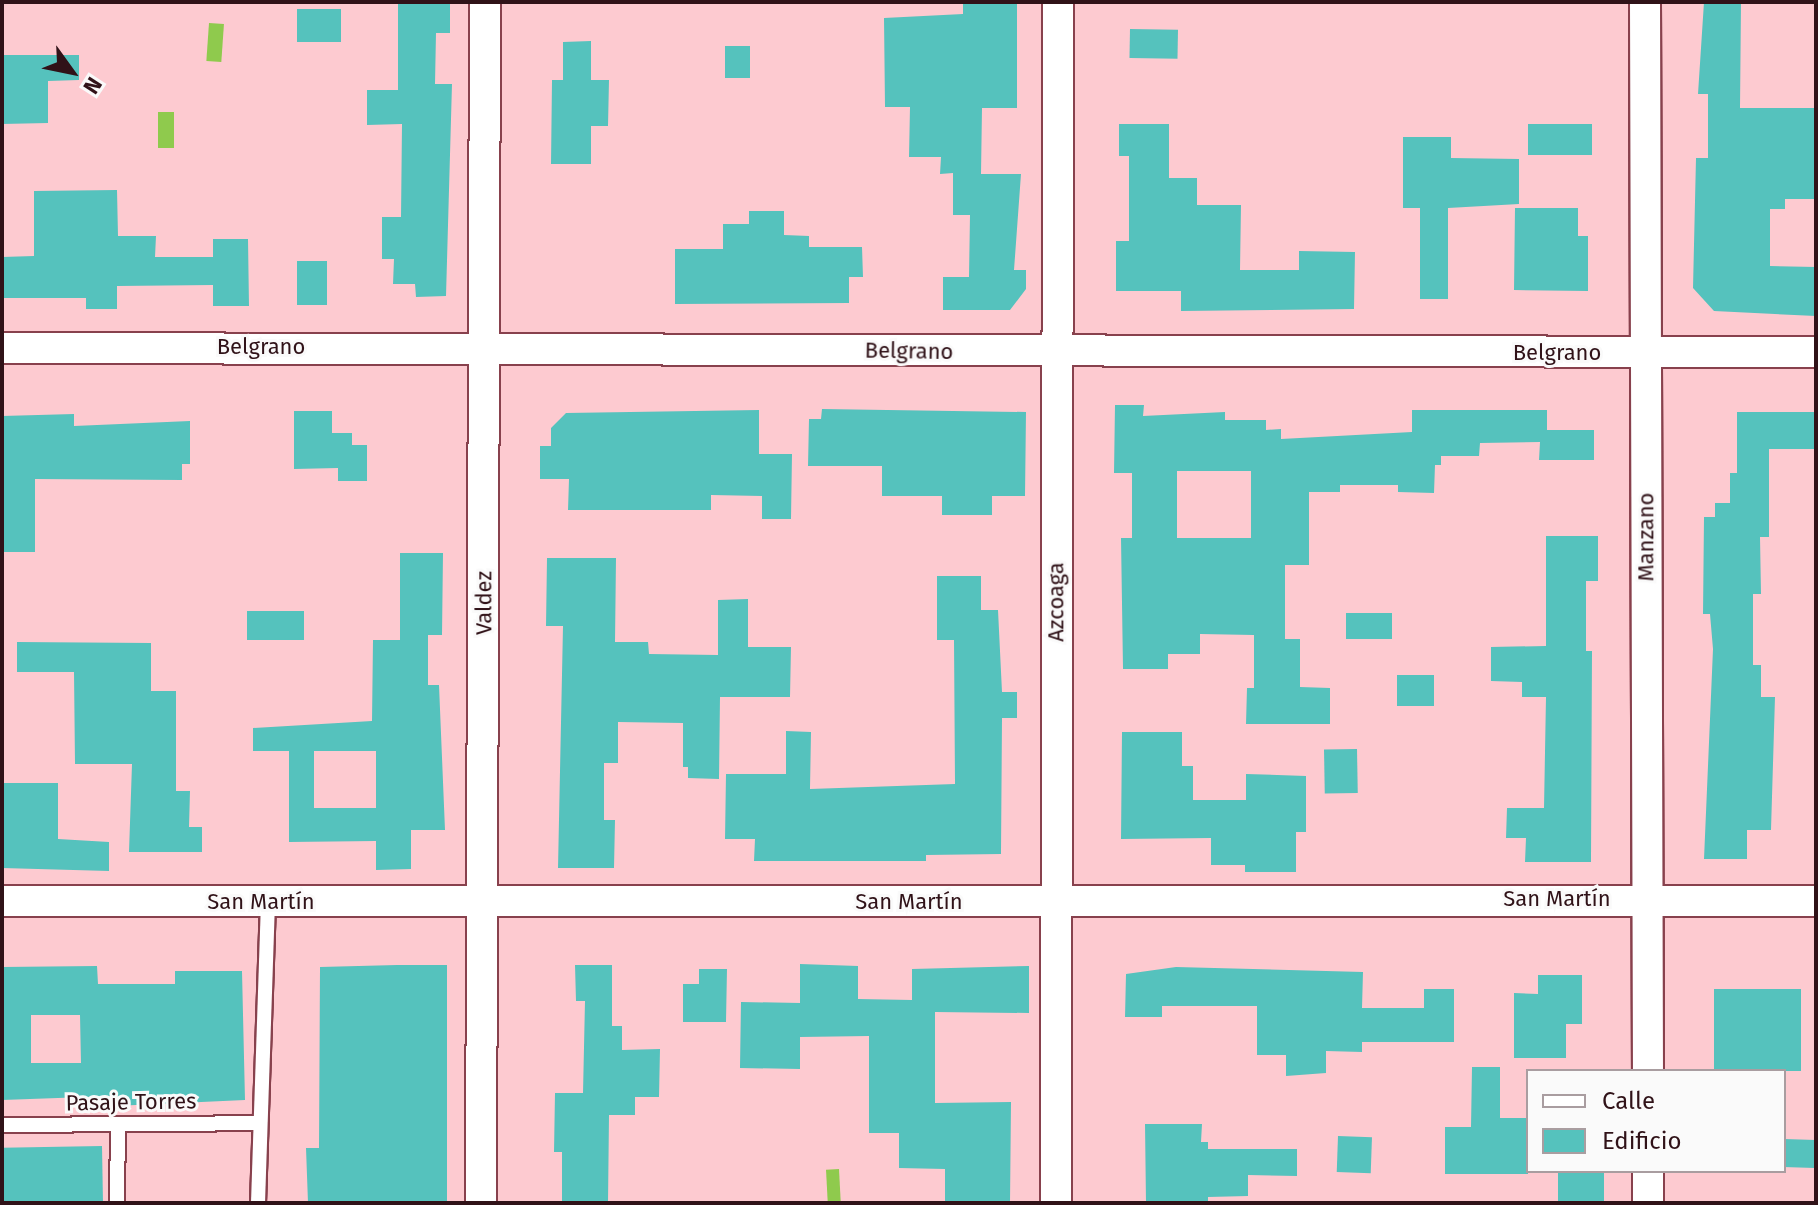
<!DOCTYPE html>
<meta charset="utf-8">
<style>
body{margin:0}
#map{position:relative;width:1818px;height:1205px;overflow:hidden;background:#fdcad0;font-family:"Fira Sans",sans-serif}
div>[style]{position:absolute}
.water>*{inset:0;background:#8fca4d;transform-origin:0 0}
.building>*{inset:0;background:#55c2bd;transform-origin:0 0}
.roads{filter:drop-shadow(2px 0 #88414d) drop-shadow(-2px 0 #88414d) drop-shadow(0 2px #88414d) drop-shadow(0 -2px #88414d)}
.lane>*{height:14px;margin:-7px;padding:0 7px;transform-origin:7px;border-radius:7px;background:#fff}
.street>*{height:30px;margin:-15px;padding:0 15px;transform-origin:15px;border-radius:15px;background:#fff}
span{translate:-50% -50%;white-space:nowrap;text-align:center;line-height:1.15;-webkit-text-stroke:6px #fafafa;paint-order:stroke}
.street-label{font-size:22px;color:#301218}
.frame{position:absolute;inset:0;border:4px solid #301218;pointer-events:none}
.legend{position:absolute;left:1526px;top:1069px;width:260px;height:104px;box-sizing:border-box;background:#fafafa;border:2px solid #a99da0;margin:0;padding:10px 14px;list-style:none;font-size:24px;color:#301218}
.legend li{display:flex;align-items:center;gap:16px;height:40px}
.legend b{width:40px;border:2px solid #a99da0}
.north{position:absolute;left:32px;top:32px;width:80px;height:80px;-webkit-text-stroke:6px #fafafa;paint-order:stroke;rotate:123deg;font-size:22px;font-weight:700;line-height:32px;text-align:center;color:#301218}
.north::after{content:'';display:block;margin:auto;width:28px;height:36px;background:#301218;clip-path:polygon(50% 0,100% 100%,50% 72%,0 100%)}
</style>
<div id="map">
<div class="water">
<div style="left:209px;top:23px;width:15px;height:38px;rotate:4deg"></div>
<div style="left:158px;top:112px;width:16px;height:36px"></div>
<div style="left:839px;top:1169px;width:34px;height:13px;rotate:87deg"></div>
</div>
<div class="building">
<div style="clip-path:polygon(398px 2px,450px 2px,450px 33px,436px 33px,435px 84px,452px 84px,446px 296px,416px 297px,415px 284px,393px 284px,394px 259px,382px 259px,382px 217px,401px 217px,402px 124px,367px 125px,367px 90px,398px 90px)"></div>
<div style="clip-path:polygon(963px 2px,1017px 2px,1017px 108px,982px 108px,981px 174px,1021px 174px,1014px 270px,1026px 270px,1026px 289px,1010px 310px,943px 310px,943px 277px,969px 277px,970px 215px,953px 215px,953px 173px,940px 174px,941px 157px,909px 157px,910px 107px,885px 107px,884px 18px,963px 14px)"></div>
<div style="clip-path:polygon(1704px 2px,1741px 2px,1740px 108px,1816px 108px,1816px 199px,1785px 199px,1785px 209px,1770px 209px,1770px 266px,1816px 267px,1816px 316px,1714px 311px,1693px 288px,1696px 158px,1708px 158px,1708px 94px,1698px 94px)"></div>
<div style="left:297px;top:9px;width:44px;height:33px"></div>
<div style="left:1130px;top:29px;width:48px;height:29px;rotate:1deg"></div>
<div style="clip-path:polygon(591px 41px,591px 80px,609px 80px,608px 126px,591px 126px,591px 164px,551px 164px,552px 80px,563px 80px,563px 42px)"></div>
<div style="left:725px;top:46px;width:25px;height:32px"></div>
<div style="clip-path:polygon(2px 55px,79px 55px,79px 80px,48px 81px,48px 123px,2px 124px)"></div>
<div style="clip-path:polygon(1119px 124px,1169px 124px,1169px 178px,1197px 178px,1197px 205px,1241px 205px,1240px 270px,1299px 270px,1299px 251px,1355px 252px,1354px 309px,1181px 311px,1181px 291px,1116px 291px,1116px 241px,1129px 241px,1129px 156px,1119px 156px)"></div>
<div style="left:1528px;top:124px;width:64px;height:31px"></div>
<div style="clip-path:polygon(1403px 137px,1451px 137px,1451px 158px,1519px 159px,1519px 204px,1448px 208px,1448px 299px,1420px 299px,1420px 208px,1403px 208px)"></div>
<div style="clip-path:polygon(117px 190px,118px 236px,156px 236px,155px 257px,213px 257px,213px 239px,248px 239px,249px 306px,213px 306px,213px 285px,117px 286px,117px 309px,86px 309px,86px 298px,2px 298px,2px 257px,34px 256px,34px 191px)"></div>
<div style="clip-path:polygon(1515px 208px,1578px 208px,1578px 236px,1588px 236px,1588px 291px,1514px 290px)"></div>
<div style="clip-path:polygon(749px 211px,784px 211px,784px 235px,809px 236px,809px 247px,862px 247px,863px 277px,849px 277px,849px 303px,675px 304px,675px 249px,723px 249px,723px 224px,749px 224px)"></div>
<div style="left:297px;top:261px;width:30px;height:44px"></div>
<div style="clip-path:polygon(evenodd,1115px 405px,1144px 405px,1143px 416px,1225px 412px,1225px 420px,1266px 420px,1266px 430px,1281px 429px,1281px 439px,1412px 432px,1412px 410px,1547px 410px,1547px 430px,1594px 430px,1594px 460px,1539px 460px,1540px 442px,1480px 443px,1479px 456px,1441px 456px,1441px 465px,1435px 465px,1434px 493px,1398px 492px,1398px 485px,1340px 485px,1340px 492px,1309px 492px,1309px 565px,1285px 565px,1285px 639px,1300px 639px,1300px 687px,1330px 688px,1330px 724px,1246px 724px,1247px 688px,1254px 688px,1254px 635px,1200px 634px,1200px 654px,1168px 654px,1168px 669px,1123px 669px,1121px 538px,1132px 538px,1132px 473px,1114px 473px,1115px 405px,1177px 471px,1251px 471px,1251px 538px,1177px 538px,1177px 471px)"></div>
<div style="clip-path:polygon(822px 409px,1026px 412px,1025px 496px,992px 496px,992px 515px,942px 515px,942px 496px,882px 496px,882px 466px,808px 466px,809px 419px,821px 419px)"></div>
<div style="clip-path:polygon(759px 410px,759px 454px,792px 454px,791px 519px,762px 519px,762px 496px,711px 495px,711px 510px,568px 510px,569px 479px,540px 479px,540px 446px,551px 446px,551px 428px,566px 413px)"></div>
<div style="clip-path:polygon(294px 411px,332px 411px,332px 433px,352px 433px,352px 445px,367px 445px,367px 481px,338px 481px,338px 468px,294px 469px)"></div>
<div style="clip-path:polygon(1737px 412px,1816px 412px,1816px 449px,1769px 449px,1769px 537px,1760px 537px,1761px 594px,1753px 594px,1753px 665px,1761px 665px,1761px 697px,1775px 697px,1771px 830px,1747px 830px,1747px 859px,1704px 859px,1713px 649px,1710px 614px,1703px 614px,1704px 517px,1715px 517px,1715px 503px,1730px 503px,1730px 473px,1737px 473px)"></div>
<div style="clip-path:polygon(74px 414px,74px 426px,190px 421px,190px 464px,182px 464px,182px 480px,35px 479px,35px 552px,2px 552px,2px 416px)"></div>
<div style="clip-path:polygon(1546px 536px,1598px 536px,1598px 581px,1586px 581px,1586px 651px,1592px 651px,1591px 862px,1525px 862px,1526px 838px,1506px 838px,1507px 808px,1544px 808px,1546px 697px,1522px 697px,1522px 682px,1491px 681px,1491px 647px,1546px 646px)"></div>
<div style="clip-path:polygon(evenodd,400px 553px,443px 553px,442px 635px,428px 635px,428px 685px,439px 685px,445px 830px,411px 830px,411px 869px,376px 870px,376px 841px,289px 842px,289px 751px,253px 751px,253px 728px,372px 721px,373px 640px,400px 640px,400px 553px,314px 751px,376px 751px,376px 808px,314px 808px,314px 751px)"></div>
<div style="clip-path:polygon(547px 558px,616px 558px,615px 642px,648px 642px,649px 654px,718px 655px,718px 600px,748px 599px,748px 647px,791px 647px,790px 697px,720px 697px,719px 779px,688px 778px,688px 767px,683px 767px,683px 723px,618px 722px,618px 763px,604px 763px,604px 820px,615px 820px,614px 868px,558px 868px,563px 626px,546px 626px)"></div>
<div style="clip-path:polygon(937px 576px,981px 576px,981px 610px,998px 610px,1002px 692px,1017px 692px,1017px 718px,1002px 718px,1001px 854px,926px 855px,926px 861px,754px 861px,755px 839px,725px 839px,726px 774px,786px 774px,786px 731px,811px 732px,810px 789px,955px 784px,954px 640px,937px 640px)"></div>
<div style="left:247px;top:611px;width:57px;height:29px"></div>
<div style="left:1346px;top:613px;width:46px;height:26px"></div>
<div style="clip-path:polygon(17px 642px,151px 643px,151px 691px,176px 691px,176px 791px,190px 791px,189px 827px,202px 827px,202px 852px,129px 852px,132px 764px,75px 764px,74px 672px,17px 672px)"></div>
<div style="left:1397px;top:675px;width:37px;height:31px"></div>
<div style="clip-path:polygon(1122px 732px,1182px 732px,1182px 766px,1193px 766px,1193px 800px,1246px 800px,1246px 774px,1306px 776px,1306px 832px,1296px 832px,1296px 872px,1245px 872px,1245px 865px,1211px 865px,1211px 838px,1121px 839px)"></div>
<div style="left:1357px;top:749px;width:44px;height:33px;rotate:89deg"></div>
<div style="clip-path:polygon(4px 783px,58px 783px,58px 839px,109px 842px,109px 871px,2px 868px)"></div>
<div style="clip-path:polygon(800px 964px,858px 966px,858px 999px,912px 1000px,912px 969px,1029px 966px,1029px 1013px,935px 1012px,935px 1103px,1011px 1102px,1010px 1203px,945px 1203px,945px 1169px,899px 1168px,899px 1133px,869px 1133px,869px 1036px,800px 1037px,800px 1069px,740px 1068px,741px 1002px,800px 1003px)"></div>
<div style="clip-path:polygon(397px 965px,447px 965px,447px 1203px,308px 1203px,306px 1148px,319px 1148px,320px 967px)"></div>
<div style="clip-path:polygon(575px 965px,612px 965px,612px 1026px,622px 1026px,622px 1050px,660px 1049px,659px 1097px,635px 1097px,635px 1115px,609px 1115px,608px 1203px,562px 1203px,562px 1152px,554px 1152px,555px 1093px,583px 1093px,585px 1001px,576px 1001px)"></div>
<div style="clip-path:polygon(evenodd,97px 966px,98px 984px,175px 984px,175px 971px,242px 971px,245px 1100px,114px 1106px,114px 1096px,2px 1100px,2px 967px,97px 966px,31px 1015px,80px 1015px,81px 1063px,31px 1063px,31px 1015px)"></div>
<div style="clip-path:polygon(1176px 967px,1363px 972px,1362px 1008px,1424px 1008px,1424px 989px,1454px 989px,1454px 1042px,1362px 1042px,1362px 1052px,1326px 1051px,1326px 1073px,1286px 1076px,1286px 1055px,1257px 1055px,1257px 1006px,1162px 1006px,1162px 1017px,1125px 1017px,1126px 974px)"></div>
<div style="clip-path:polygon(699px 969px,727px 969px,726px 1022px,683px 1022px,683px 984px,699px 984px)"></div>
<div style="clip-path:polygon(1538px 975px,1582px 975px,1582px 1024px,1566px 1024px,1566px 1058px,1514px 1058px,1514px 993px,1538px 994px)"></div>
<div style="left:1714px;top:989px;width:87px;height:82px"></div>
<div style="clip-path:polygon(1472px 1067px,1500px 1067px,1500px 1118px,1528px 1118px,1528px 1174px,1445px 1174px,1445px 1127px,1471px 1127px)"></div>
<div style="clip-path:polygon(1145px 1124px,1202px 1124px,1201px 1142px,1208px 1142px,1208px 1149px,1297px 1149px,1297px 1176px,1248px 1175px,1248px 1196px,1208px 1197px,1208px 1203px,1146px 1203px)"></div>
<div style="left:1338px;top:1136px;width:34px;height:36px;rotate:2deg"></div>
<div style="left:1784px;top:1139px;width:32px;height:28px;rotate:2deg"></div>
<div style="left:102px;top:1146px;width:57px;height:100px;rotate:89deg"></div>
<div style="left:1558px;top:1171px;width:46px;height:32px"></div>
</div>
<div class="roads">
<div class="lane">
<div style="left:2px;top:1125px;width:258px;rotate:-0.4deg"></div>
<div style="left:117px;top:1203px;width:78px;rotate:-89.3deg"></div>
<div style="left:258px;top:1203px;width:301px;rotate:-88.1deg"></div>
</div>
<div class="street">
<div style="left:1645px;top:2px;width:1069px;rotate:89.84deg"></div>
<div style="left:2px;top:348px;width:1814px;rotate:0.13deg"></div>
<div style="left:2px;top:901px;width:1814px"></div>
<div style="left:1648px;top:1171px;width:32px;rotate:90deg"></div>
<div style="left:481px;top:1203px;width:1201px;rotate:-89.81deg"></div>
<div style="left:1056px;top:1203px;width:1201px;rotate:-89.9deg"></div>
</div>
</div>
<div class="street-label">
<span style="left:261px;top:347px">Belgrano</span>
<span style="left:909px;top:351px;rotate:1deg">Belgrano</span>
<span style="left:1557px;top:353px">Belgrano</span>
<span style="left:1646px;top:537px;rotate:-90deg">Manzano</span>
<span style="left:1056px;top:602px;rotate:-90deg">Azcoaga</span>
<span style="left:484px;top:603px;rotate:-90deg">Valdez</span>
<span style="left:1557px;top:899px">San Martín</span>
<span style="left:261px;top:902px">San Martín</span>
<span style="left:909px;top:902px">San Martín</span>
<span style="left:131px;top:1102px;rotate:-1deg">Pasaje Torres</span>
</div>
<div class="frame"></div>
<ul class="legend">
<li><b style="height:10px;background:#fff"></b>Calle</li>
<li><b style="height:22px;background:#55c2bd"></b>Edificio</li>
</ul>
<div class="north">N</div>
</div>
